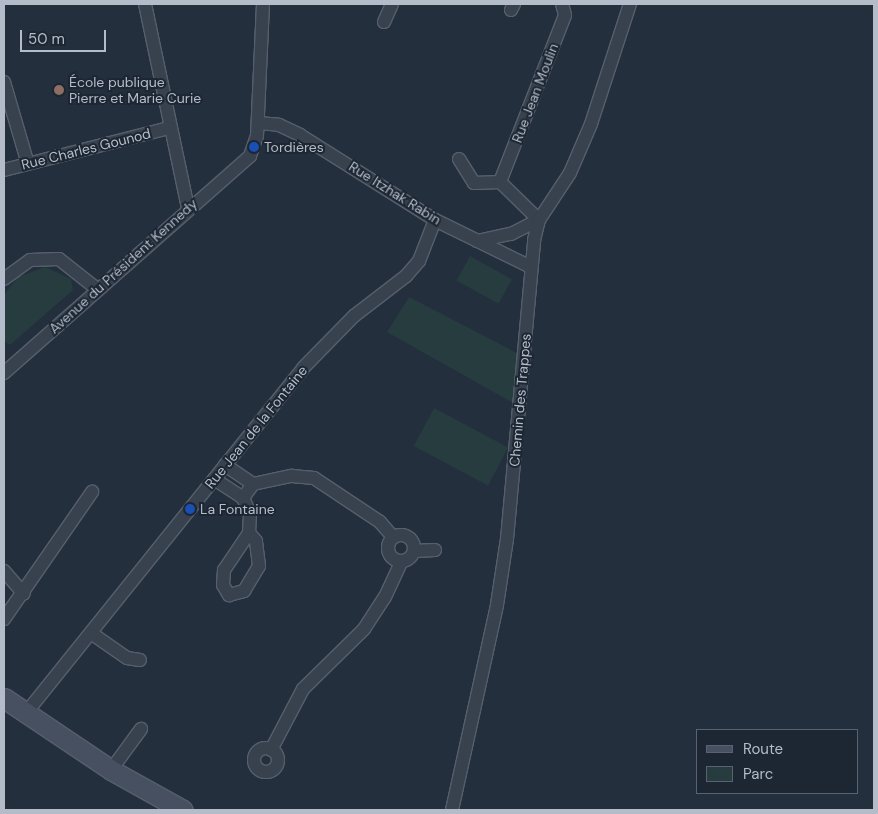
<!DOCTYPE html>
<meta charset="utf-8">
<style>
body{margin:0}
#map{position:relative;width:878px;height:814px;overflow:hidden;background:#242f3e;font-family:"DM Sans",sans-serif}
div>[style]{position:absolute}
.green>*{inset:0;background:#263c3f;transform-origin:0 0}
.roads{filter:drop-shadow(1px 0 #565f6c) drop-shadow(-1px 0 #565f6c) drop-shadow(0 1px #565f6c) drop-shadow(0 -1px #565f6c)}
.minor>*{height:12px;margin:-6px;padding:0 6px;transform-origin:6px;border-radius:6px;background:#38414e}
.minor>.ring{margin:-6px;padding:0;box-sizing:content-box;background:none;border:12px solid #38414e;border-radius:50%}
.secondary>*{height:19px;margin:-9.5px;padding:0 9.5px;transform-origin:9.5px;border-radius:9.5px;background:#465061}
.dots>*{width:14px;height:14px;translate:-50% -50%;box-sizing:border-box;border:2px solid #1d2633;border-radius:50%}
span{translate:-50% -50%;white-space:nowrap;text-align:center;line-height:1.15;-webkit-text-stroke:4px #1d2633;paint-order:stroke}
.poi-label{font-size:14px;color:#b4bcc9}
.left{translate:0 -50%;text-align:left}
.street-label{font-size:14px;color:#b4bcc9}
.frame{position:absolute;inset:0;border:5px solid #b4bcc9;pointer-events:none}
.legend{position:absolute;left:696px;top:729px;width:162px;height:65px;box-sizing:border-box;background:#1d2633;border:1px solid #59626f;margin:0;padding:6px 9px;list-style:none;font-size:15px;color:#b4bcc9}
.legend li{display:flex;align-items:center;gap:10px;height:25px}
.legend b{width:25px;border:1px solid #59626f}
.scale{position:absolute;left:20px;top:30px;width:86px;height:22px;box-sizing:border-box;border:2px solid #b4bcc9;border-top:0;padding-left:6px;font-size:15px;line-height:18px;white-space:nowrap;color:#b4bcc9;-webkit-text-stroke:4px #1d2633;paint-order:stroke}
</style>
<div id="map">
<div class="green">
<div style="left:470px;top:256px;width:48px;height:28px;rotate:29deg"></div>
<div style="clip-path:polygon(45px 267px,71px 279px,73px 290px,10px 345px,4px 341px,4px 295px,18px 277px)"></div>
<div style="clip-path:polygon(409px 297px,517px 353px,513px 403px,387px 332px)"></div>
<div style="left:434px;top:408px;width:84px;height:43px;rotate:28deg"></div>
</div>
<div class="roads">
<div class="minor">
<div style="left:145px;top:4px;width:208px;rotate:78.1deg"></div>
<div style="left:511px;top:10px;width:7px;rotate:-63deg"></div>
<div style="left:384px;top:22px;width:20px;rotate:-66deg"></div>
<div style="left:4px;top:82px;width:85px;rotate:73.7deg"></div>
<div style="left:258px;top:123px;width:21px;rotate:5deg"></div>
<div style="left:279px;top:125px;width:23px;rotate:25deg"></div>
<div style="left:300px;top:135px;width:160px;rotate:32.2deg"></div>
<div style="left:435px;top:220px;width:107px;rotate:26.1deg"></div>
<div style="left:459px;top:159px;width:28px;rotate:58deg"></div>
<div style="left:474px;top:183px;width:26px;rotate:-2deg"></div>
<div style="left:4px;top:170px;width:170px;rotate:-14.3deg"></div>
<div style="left:500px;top:182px;width:179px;rotate:-68.7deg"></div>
<div style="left:565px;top:15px;width:11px;rotate:-105deg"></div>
<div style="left:477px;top:241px;width:35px;rotate:-12deg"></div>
<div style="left:511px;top:234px;width:31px;rotate:-27deg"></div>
<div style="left:539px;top:220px;width:54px;rotate:-135.7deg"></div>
<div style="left:4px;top:279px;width:32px;rotate:-36deg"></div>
<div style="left:30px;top:260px;width:29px;rotate:-2deg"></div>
<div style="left:59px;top:259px;width:48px;rotate:38.3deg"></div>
<div style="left:4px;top:373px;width:328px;rotate:-41.4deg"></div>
<div style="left:250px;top:156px;width:21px;rotate:-71deg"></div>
<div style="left:257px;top:136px;width:132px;rotate:-87.4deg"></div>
<div style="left:214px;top:479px;width:35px;rotate:33deg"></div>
<div style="left:243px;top:498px;width:17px;rotate:-54deg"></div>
<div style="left:253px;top:484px;width:34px;rotate:-146deg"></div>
<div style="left:253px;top:484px;width:40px;rotate:-12deg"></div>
<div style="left:292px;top:476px;width:22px;rotate:5deg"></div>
<div style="left:314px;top:478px;width:79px;rotate:33.7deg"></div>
<div style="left:380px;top:522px;width:20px;rotate:49deg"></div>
<div style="left:243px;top:498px;width:17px;rotate:66deg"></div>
<div style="left:250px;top:514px;width:19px;rotate:93deg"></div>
<div style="left:249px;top:533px;width:45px;rotate:124deg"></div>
<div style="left:224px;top:570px;width:15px;rotate:94deg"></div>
<div style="left:223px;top:585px;width:12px;rotate:59deg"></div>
<div style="left:229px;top:595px;width:16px;rotate:-15deg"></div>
<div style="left:244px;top:591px;width:29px;rotate:-59deg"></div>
<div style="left:259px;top:566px;width:25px;rotate:-97deg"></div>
<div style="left:256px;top:541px;width:11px;rotate:-131deg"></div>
<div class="ring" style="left:388px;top:535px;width:14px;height:14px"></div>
<div style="left:414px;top:551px;width:21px;rotate:-3deg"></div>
<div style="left:4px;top:571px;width:30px;rotate:49deg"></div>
<div style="left:4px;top:619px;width:155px;rotate:-55.3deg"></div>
<div style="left:91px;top:633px;width:44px;rotate:34.8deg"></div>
<div style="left:127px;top:658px;width:13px;rotate:9deg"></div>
<div style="left:26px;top:713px;width:442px;rotate:-51.2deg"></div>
<div style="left:303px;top:368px;width:73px;rotate:-45.6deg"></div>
<div style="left:354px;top:316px;width:66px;rotate:-37.6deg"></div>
<div style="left:406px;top:276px;width:20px;rotate:-49deg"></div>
<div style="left:419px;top:261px;width:44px;rotate:-68.7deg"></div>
<div class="ring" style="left:254px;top:748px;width:12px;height:12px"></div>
<div style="left:271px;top:750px;width:69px;rotate:-62.3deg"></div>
<div style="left:303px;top:689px;width:86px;rotate:-44.5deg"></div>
<div style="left:364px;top:629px;width:38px;rotate:-57deg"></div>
<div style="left:385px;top:597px;width:38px;rotate:-65deg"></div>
<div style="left:111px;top:770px;width:51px;rotate:-53.8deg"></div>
<div style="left:452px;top:810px;width:210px;rotate:-77.6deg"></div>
<div style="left:497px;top:605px;width:67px;rotate:-81.4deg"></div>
<div style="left:507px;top:539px;width:300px;rotate:-84.8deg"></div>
<div style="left:534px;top:240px;width:21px;rotate:-76deg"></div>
<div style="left:539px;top:220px;width:56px;rotate:-56.6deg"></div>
<div style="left:570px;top:173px;width:53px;rotate:-66.8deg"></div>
<div style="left:591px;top:124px;width:126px;rotate:-72deg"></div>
</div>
<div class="secondary">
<div style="left:4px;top:698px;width:129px;rotate:33.9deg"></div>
<div style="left:111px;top:770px;width:82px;rotate:29.1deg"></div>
</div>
</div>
<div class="dots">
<div style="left:59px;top:90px;background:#8d6e63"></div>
<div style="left:254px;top:147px;background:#1a4fb4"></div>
<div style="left:190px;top:509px;background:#1a4fb4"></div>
</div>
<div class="poi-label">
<span class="left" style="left:69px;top:90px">École publique<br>Pierre et Marie Curie</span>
<span class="left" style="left:264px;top:147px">Tordières</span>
<span class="left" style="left:200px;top:509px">La Fontaine</span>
</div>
<div class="street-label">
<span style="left:535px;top:93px;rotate:-69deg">Rue Jean Moulin</span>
<span style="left:86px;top:149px;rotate:-14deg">Rue Charles Gounod</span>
<span style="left:395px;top:193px;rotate:32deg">Rue Itzhak Rabin</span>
<span style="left:123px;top:266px;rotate:-42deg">Avenue du Président Kennedy</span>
<span style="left:520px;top:400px;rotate:-85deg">Chemin des Trappes</span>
<span style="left:256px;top:427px;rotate:-51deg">Rue Jean de la Fontaine</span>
</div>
<div class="frame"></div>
<ul class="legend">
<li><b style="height:6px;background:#465061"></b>Route</li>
<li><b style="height:14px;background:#263c3f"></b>Parc</li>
</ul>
<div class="scale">50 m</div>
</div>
